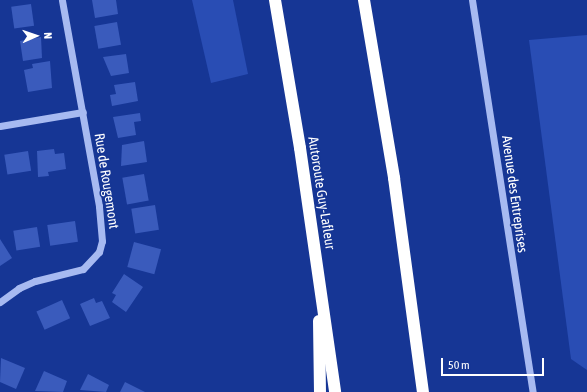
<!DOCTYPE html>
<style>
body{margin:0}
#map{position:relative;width:587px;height:392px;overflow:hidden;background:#163695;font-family:"Asap Condensed",sans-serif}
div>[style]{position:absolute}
.green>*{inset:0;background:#294db4}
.building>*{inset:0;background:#3a5bbc;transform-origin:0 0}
.minor>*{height:7px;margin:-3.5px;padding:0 3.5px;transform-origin:3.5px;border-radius:3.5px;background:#a7baf1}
.highway>*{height:12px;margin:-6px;padding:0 6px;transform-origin:6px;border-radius:6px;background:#fff}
span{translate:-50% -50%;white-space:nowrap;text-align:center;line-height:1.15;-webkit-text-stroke:3px #163695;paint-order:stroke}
.street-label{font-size:14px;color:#fff}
.north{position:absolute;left:16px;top:16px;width:40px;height:40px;-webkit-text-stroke:3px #163695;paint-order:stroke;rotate:88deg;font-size:11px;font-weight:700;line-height:16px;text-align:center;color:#fff}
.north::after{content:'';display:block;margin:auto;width:14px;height:18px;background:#fff;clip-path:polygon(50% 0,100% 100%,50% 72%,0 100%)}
.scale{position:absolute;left:441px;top:358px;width:103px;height:18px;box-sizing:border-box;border:2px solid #fff;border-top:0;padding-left:5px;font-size:12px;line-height:14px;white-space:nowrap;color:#fff;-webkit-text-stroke:3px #163695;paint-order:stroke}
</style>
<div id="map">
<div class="green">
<div style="clip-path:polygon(192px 0,233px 0,248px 74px,211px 83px)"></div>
<div style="clip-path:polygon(587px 35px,587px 370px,571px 359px,529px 40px)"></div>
</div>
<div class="building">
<div style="clip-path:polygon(92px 0,116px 0,118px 14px,95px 18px)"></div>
<div style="left:31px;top:4px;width:22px;height:20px;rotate:82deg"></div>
<div style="left:117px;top:22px;width:23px;height:23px;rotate:80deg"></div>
<div style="clip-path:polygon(41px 37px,42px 58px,23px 61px,20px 41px)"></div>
<div style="clip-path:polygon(126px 54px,129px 73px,111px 76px,103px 57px)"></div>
<div style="clip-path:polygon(50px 61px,52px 88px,28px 92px,24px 70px,33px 68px,32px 64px)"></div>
<div style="clip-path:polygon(135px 82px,138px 101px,112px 106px,110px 95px,116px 94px,114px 85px)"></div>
<div style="clip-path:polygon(140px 113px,141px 121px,134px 122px,136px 135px,118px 138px,113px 117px)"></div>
<div style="clip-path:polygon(144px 141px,147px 162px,121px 166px,122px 145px)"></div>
<div style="clip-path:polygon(54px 149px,55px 154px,64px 153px,66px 169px,48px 172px,49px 176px,38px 177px,37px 151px)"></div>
<div style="left:28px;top:151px;width:20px;height:24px;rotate:81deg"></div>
<div style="left:144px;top:174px;width:27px;height:22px;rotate:80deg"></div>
<div style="left:155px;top:205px;width:25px;height:24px;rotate:81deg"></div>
<div style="left:75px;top:221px;width:21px;height:28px;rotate:82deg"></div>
<div style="left:37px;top:227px;width:20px;height:24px;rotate:81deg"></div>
<div style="clip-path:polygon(0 239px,12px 258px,0 266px)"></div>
<div style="left:134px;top:242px;width:28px;height:26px;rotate:15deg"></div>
<div style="clip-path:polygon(124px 274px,143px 287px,126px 312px,112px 302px,116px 295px,112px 293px)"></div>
<div style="clip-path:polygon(94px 298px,96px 303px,102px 301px,110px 318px,90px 326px,80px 304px)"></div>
<div style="left:62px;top:300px;width:20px;height:28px;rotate:66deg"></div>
<div style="clip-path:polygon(1px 358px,25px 368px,16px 389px,0 382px)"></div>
<div style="clip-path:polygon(44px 371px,67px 381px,63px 392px,35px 391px)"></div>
<div style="clip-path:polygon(88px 374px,109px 385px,106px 392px,80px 390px)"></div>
<div style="clip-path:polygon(125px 382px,145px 392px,120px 392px)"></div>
</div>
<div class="minor">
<div style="left:472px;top:0;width:397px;rotate:81.2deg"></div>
<div style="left:0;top:126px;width:84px;rotate:-9.6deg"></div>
<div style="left:0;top:302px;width:24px;rotate:-36deg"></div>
<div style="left:19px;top:288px;width:17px;rotate:-24deg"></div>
<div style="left:35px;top:281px;width:49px;rotate:-14deg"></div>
<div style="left:83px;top:269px;width:23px;rotate:-47deg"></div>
<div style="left:99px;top:252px;width:11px;rotate:-75deg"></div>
<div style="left:102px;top:241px;width:35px;rotate:-95deg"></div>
<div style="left:99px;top:206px;width:209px;rotate:-100.2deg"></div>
</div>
<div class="highway">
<div style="left:275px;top:0;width:150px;rotate:80.4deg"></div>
<div style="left:300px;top:148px;width:246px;rotate:81.8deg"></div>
<div style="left:364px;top:0;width:181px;rotate:80.4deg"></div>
<div style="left:394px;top:178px;width:216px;rotate:82.3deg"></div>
<div style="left:319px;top:321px;width:71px;rotate:89.2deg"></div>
</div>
<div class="street-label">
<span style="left:107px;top:181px;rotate:81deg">Rue de Rougemont</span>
<span style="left:322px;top:193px;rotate:81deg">Autoroute Guy-Lafleur</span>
<span style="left:515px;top:194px;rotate:82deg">Avenue des Entreprises</span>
</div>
<div class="north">N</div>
<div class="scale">50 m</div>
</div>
